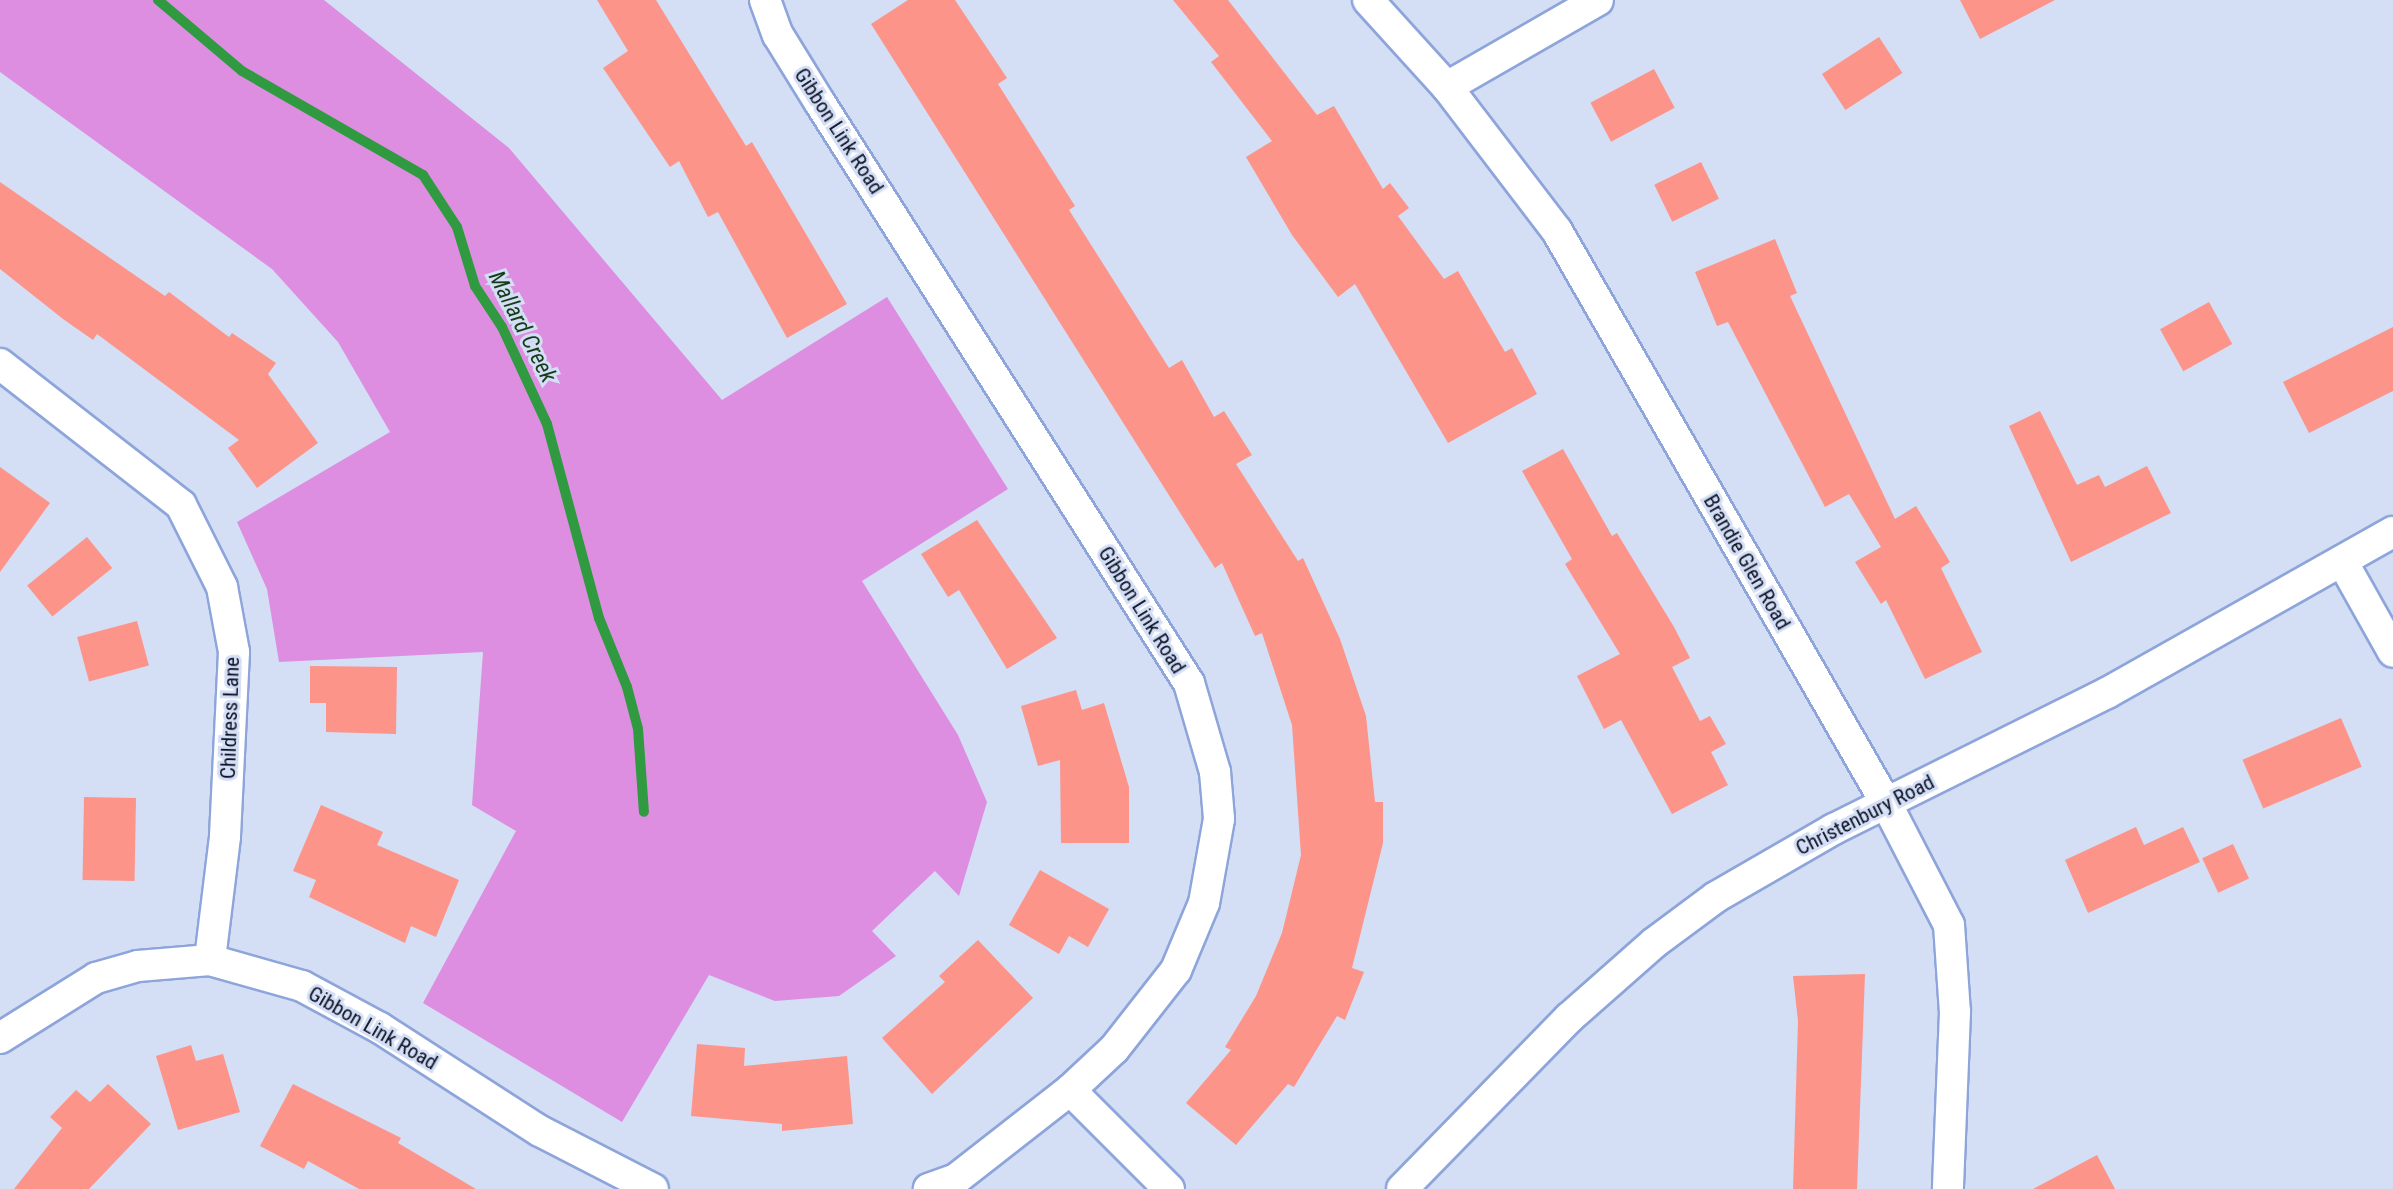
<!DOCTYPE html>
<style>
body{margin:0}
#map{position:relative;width:2393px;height:1189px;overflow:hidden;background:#d4def5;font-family:"Roboto Condensed",sans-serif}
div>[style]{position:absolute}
.green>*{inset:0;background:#dd8ee0}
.stream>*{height:10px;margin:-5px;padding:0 5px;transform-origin:5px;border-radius:5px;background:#2f9a40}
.building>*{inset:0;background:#fc948a;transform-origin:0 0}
.roads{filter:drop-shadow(2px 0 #8da5da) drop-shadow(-2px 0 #8da5da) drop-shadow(0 2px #8da5da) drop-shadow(0 -2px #8da5da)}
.minor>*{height:30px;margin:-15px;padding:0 15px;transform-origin:15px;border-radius:15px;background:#fff}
span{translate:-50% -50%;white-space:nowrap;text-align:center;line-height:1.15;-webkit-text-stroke:6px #d4def5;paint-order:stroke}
.street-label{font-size:21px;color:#0a1124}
.water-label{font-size:23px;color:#143c19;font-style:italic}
</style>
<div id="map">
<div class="green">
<div style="clip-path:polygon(0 0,324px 0,509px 148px,722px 400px,887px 297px,1008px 489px,862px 581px,958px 735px,987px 802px,959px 896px,935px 871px,872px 931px,896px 956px,839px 996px,775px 1001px,709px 975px,622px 1122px,423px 1003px,516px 831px,472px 805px,483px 652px,279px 662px,267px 589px,237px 522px,390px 432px,338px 342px,272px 269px,0 72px)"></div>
</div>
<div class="stream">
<div style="left:158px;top:0;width:110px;rotate:40.2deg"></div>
<div style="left:242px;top:71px;width:209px;rotate:29.9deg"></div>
<div style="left:423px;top:175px;width:62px;rotate:56.8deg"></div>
<div style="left:457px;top:227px;width:62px;rotate:73deg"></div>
<div style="left:475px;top:286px;width:49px;rotate:56.6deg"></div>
<div style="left:502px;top:327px;width:107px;rotate:65.1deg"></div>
<div style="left:547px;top:424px;width:201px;rotate:75deg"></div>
<div style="left:599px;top:618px;width:74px;rotate:67.9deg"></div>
<div style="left:627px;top:687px;width:43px;rotate:75.3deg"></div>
<div style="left:638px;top:729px;width:83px;rotate:85.9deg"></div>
</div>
<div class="building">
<div style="clip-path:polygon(597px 0,656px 0,746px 146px,752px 142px,847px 304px,787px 338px,718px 212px,708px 217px,679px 161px,670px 167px,603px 68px,628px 51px)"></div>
<div style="clip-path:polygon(908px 0,955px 0,1007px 78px,998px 84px,1075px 206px,1069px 210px,1169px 368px,1182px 360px,1214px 417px,1224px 411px,1252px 455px,1236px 464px,1298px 561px,1303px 558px,1340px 639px,1366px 716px,1375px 802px,1383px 802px,1383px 843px,1352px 968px,1364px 972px,1345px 1020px,1337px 1016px,1294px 1087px,1288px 1084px,1236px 1145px,1186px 1103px,1231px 1050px,1225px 1047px,1256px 996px,1282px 933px,1301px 855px,1292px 725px,1262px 633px,1255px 636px,1222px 563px,1215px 568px,871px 24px)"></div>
<div style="clip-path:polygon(1173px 0,1228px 0,1317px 115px,1334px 106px,1383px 189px,1390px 183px,1409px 208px,1398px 216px,1444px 279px,1458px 271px,1505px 352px,1512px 348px,1537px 394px,1448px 443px,1355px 284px,1338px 297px,1292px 235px,1246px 157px,1272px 141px,1211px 62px,1219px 56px)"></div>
<div style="clip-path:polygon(1960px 0,2055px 0,1980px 39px)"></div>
<div style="left:1879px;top:37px;width:43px;height:68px;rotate:57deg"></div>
<div style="left:1654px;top:69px;width:44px;height:72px;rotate:62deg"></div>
<div style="left:1701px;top:162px;width:41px;height:52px;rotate:64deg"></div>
<div style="clip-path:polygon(0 182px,165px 296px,169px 292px,229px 337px,232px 333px,276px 363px,268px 374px,318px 443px,257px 488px,228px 448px,239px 440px,97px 334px,93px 340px,63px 319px,0 269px)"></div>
<div style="clip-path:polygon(1775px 239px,1797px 293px,1790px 296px,1895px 519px,1916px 506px,1950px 562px,1941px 568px,1982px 652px,1925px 679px,1886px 600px,1881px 604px,1855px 562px,1881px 547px,1849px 494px,1825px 507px,1728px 322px,1717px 326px,1695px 272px)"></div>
<div style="left:2209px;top:302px;width:48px;height:56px;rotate:61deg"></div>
<div style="clip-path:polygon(2393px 327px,2393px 391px,2309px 433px,2283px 382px)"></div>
<div style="clip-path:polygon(2040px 411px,2077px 485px,2099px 475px,2105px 487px,2147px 466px,2171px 513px,2071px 562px,2009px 426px)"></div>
<div style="clip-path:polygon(1563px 449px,1612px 536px,1617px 533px,1674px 627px,1690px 658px,1672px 667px,1700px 721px,1710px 716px,1726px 744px,1711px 752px,1728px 785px,1672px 814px,1621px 720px,1604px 729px,1577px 676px,1620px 654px,1565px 564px,1572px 559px,1522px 471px)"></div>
<div style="clip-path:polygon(0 467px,50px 503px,0 572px)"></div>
<div style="clip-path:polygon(977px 520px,1057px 638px,1007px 669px,959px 590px,948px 597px,921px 554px)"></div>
<div style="left:87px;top:537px;width:40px;height:77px;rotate:51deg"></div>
<div style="left:137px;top:621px;width:46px;height:62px;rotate:75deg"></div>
<div style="clip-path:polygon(310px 666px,397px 667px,396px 734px,326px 732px,326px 703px,310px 703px)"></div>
<div style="clip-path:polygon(1076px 690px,1082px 710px,1104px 703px,1129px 787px,1129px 843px,1061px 843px,1060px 760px,1038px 766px,1021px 706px)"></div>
<div style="left:2341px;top:718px;width:53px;height:107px;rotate:67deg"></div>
<div style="left:84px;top:797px;width:52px;height:83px;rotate:1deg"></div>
<div style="clip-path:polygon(321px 805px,383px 832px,377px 845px,459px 880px,436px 937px,411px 926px,405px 943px,309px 897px,316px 880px,293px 871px)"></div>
<div style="clip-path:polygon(2136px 827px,2144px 845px,2183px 827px,2200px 862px,2088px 913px,2065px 860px)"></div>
<div style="left:2233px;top:844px;width:38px;height:34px;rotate:65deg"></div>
<div style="clip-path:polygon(1040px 870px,1109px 909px,1088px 947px,1069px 936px,1059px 954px,1009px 925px)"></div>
<div style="clip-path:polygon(978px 940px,1033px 998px,932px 1094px,882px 1038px,945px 982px,939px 976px)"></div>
<div style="clip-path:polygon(1865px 974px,1857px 1189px,1793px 1189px,1798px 1021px,1793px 976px)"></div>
<div style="clip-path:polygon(697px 1044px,745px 1048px,744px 1066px,847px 1056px,853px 1124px,782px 1131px,782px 1124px,691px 1116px)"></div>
<div style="clip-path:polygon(191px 1045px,196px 1061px,223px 1054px,240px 1112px,178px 1130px,156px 1056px)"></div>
<div style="clip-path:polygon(108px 1084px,151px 1124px,89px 1189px,14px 1189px,62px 1128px,50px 1117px,76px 1090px,90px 1102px)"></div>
<div style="clip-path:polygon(293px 1084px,401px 1138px,398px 1143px,476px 1189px,359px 1189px,308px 1161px,304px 1169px,260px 1146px)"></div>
<div style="clip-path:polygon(2097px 1155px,2115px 1189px,2033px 1189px)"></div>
</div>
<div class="roads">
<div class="minor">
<div style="left:765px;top:0;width:37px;rotate:70deg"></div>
<div style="left:778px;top:35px;width:80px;rotate:58.3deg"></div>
<div style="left:820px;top:103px;width:687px;rotate:57.54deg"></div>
<div style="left:1189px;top:683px;width:93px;rotate:73.7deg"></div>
<div style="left:1215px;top:772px;width:47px;rotate:85.1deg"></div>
<div style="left:1219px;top:819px;width:85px;rotate:100.1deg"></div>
<div style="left:1204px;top:903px;width:73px;rotate:112.7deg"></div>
<div style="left:1176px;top:970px;width:100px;rotate:128.1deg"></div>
<div style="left:1114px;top:1049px;width:60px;rotate:137deg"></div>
<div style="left:1070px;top:1090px;width:145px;rotate:142deg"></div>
<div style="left:956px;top:1179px;width:29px;rotate:160deg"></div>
<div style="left:1368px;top:0;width:118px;rotate:47.8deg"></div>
<div style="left:1447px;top:87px;width:181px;rotate:52.6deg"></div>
<div style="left:1557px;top:231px;width:660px;rotate:60.09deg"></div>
<div style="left:1886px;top:803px;width:137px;rotate:62.7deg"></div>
<div style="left:1949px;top:925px;width:87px;rotate:86.1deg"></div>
<div style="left:1955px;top:1012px;width:177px;rotate:92.3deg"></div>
<div style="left:1447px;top:87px;width:174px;rotate:-29.9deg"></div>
<div style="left:0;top:364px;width:229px;rotate:37.9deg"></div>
<div style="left:181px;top:505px;width:92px;rotate:63.4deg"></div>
<div style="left:222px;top:587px;width:66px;rotate:79.5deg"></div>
<div style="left:234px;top:652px;width:185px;rotate:92.8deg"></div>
<div style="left:225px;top:837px;width:124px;rotate:97deg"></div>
<div style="left:2342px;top:561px;width:104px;rotate:60.7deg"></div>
<div style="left:0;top:1038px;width:113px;rotate:-32deg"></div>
<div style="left:96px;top:978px;width:44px;rotate:-15.9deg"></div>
<div style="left:138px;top:966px;width:72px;rotate:-4.8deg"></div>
<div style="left:210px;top:960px;width:96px;rotate:15.8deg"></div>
<div style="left:302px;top:986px;width:89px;rotate:28.3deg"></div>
<div style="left:380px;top:1028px;width:190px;rotate:32.8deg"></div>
<div style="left:540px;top:1131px;width:127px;rotate:27.2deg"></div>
<div style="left:1070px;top:1090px;width:140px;rotate:45deg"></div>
<div style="left:1402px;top:1189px;width:239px;rotate:-45.7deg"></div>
<div style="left:1569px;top:1018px;width:113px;rotate:-41.4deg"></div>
<div style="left:1654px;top:943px;width:77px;rotate:-36.6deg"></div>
<div style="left:1716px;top:897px;width:136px;rotate:-30deg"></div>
<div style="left:1834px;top:829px;width:305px;rotate:-26.5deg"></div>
<div style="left:2107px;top:693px;width:328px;rotate:-29.4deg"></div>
</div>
</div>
<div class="street-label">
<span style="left:839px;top:131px;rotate:57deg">Gibbon Link Road</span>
<span style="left:1747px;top:562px;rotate:60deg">Brandie Glen Road</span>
<span style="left:1142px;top:610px;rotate:58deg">Gibbon Link Road</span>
<span style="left:230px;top:718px;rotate:-88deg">Childress Lane</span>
<span style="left:1865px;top:815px;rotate:-27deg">Christenbury Road</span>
<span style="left:373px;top:1028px;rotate:30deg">Gibbon Link Road</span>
</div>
<div class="water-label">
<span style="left:522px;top:327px;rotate:63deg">Mallard Creek</span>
</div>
</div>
